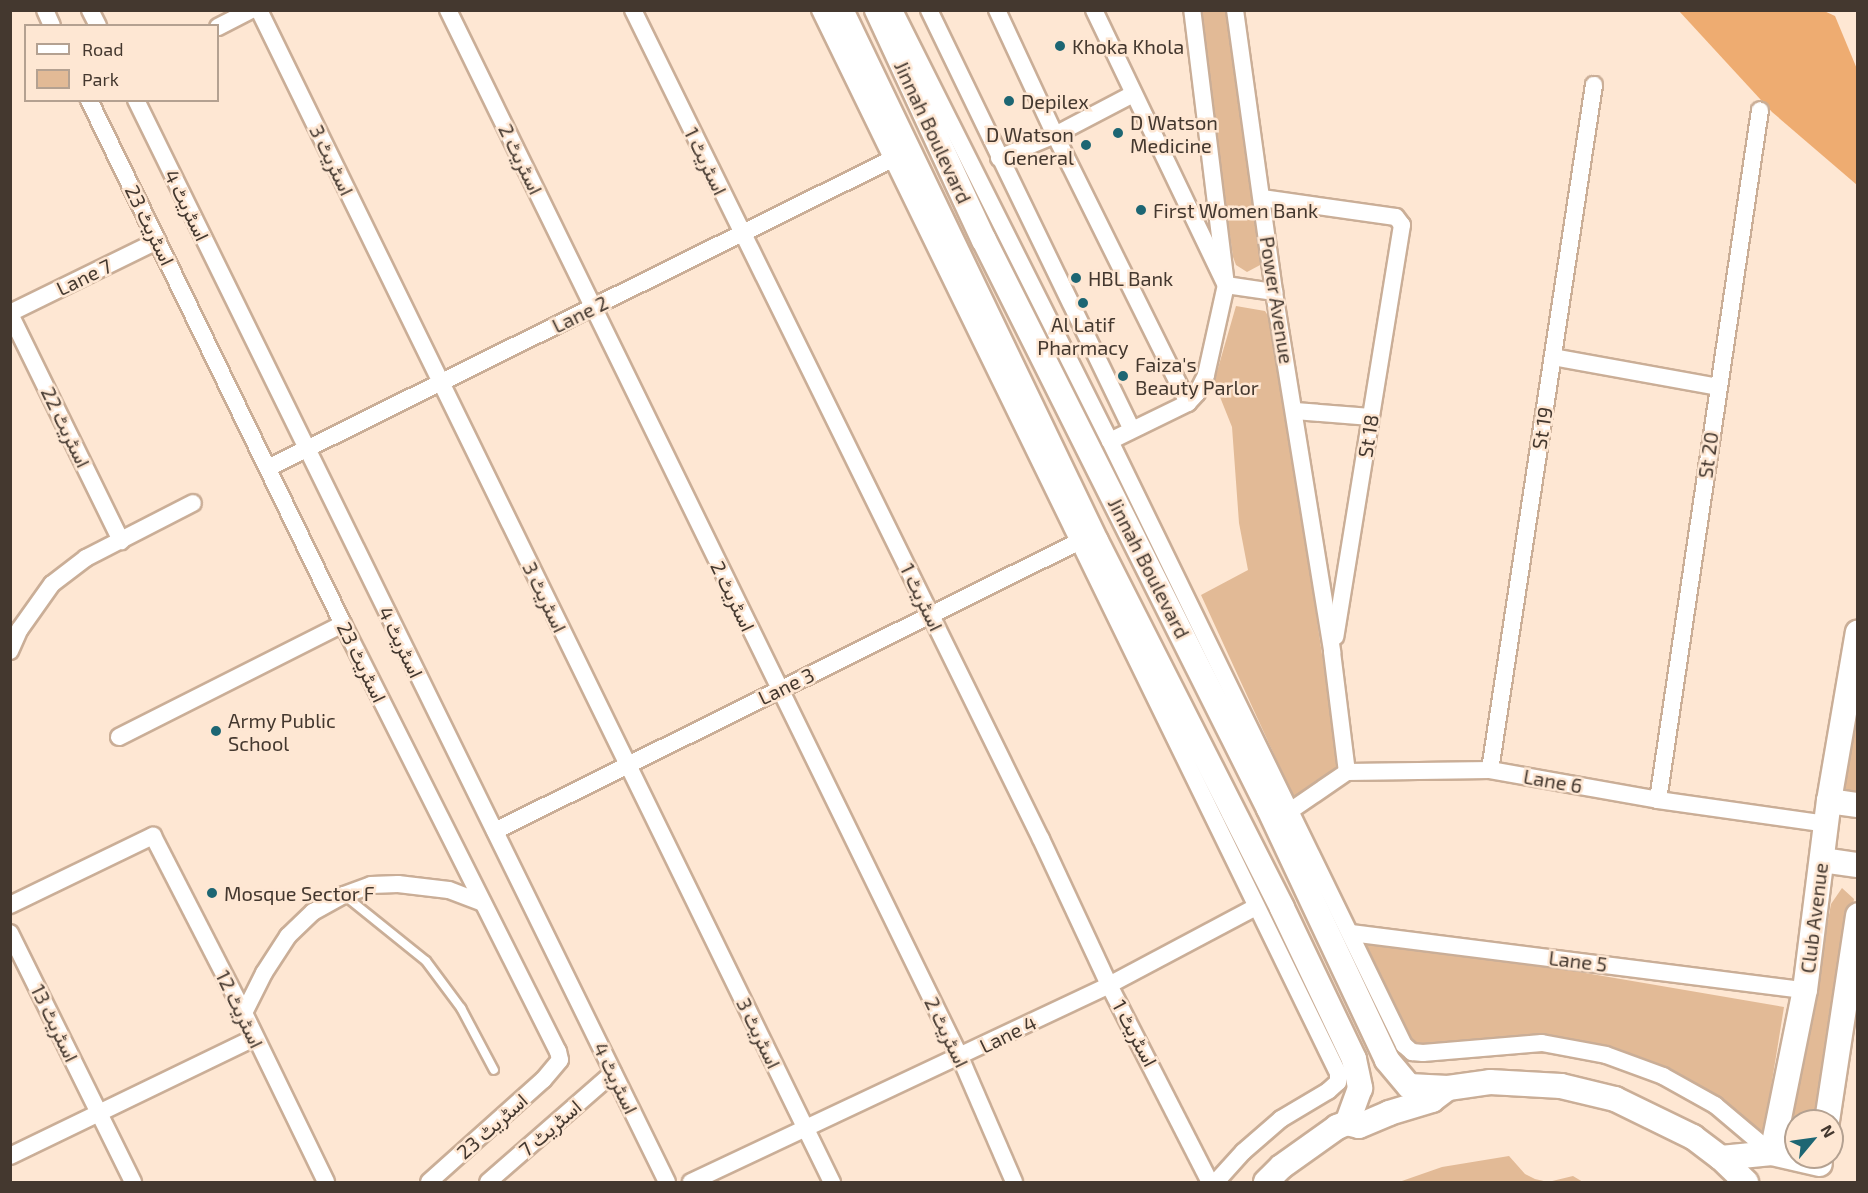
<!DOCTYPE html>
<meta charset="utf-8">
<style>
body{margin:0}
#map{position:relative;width:1868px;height:1193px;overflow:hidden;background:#fee7d3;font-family:"Exo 2",Vazirmatn,sans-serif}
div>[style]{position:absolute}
.green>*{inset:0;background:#e2ba96}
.forest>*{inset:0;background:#eeac71}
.roads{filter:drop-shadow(2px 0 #caae97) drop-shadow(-2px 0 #caae97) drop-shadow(0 2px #caae97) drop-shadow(0 -2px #caae97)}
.lane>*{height:8px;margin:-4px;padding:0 4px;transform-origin:4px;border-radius:4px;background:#fff}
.street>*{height:16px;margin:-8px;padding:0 8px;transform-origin:8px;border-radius:8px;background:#fff}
.secondary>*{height:24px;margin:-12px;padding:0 12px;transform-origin:12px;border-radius:12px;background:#fff}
.dots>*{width:16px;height:16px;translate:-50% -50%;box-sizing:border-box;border:3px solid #fee7d3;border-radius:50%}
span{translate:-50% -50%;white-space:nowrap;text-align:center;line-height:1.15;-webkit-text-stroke:5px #fee7d3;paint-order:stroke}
.poi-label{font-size:20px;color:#44382f}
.left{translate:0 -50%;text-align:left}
.right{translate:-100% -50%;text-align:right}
.street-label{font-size:20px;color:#44382f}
.frame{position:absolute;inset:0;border:12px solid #44382f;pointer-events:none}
.legend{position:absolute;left:24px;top:24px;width:195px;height:78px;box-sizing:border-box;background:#fee7d3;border:2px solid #b4a191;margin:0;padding:8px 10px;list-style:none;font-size:18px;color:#44382f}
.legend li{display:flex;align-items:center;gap:12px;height:30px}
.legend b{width:30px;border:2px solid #b4a191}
.north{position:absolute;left:1784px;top:1109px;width:60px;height:60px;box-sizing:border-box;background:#fee7d3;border:2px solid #b4a191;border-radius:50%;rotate:61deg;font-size:16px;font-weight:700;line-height:24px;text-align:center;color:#44382f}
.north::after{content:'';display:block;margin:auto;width:21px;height:27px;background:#1d6673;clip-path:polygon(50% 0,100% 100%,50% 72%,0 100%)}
</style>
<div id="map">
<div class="green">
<div style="clip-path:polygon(1199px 11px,1231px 11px,1262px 264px,1247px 272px,1236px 265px,1233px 257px)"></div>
<div style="clip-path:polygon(1236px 306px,1265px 311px,1273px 323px,1339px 769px,1294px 798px,1201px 595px,1248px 570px,1239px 523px,1232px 427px,1214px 382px)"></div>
<div style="clip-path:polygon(1857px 709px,1857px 800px,1850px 799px,1844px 788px)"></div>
<div style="clip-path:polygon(1842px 888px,1854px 899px,1821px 1121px,1796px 1121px,1796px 1151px,1787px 1146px,1831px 904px)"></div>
<div style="clip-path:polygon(1351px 933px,1784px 1007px,1762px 1143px,1606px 1055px,1412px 1052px)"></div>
<div style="clip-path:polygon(1509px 1156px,1525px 1174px,1535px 1179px,1548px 1182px,1573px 1176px,1583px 1182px,1399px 1182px,1442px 1167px)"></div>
</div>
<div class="forest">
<div style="clip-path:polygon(1822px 10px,1835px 16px,1857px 69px,1857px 185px,1772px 112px,1679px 11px)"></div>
</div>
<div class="roads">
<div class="lane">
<div style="left:344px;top:895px;width:105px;rotate:38.8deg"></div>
<div style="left:426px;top:961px;width:59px;rotate:53.3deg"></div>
<div style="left:461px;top:1008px;width:70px;rotate:62deg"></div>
</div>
<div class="street">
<div style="left:45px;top:10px;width:17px;rotate:66deg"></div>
<div style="left:90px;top:10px;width:18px;rotate:63deg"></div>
<div style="left:259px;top:10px;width:1305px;rotate:63.95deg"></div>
<div style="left:448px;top:10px;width:1165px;rotate:63.94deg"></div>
<div style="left:960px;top:1057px;width:136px;rotate:66.6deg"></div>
<div style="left:633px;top:10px;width:924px;rotate:63.8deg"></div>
<div style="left:1041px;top:839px;width:161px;rotate:65deg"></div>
<div style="left:1109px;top:985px;width:221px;rotate:62.9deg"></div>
<div style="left:820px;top:10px;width:1182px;rotate:64.02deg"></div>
<div style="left:1338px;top:1073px;width:9px;rotate:90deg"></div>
<div style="left:1338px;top:1082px;width:13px;rotate:138deg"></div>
<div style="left:1328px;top:1091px;width:55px;rotate:149.2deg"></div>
<div style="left:1281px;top:1119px;width:50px;rotate:139deg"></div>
<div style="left:1243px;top:1152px;width:40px;rotate:132deg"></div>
<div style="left:894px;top:10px;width:482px;rotate:63.4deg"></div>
<div style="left:1110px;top:441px;width:672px;rotate:64.05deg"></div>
<div style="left:1404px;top:1045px;width:11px;rotate:41deg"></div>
<div style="left:1412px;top:1052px;width:11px;rotate:5deg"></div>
<div style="left:1423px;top:1053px;width:119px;rotate:-4.8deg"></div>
<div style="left:1542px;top:1043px;width:65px;rotate:10.6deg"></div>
<div style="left:1606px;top:1055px;width:61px;rotate:20.2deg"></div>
<div style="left:1663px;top:1076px;width:60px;rotate:29.1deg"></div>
<div style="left:1715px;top:1105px;width:75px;rotate:40.1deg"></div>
<div style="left:929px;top:10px;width:466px;rotate:64.2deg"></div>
<div style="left:997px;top:10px;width:138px;rotate:65.1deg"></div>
<div style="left:1055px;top:135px;width:299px;rotate:63.6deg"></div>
<div style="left:1094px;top:10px;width:305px;rotate:64.4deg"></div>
<div style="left:1226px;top:285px;width:49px;rotate:8.3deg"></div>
<div style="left:1235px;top:10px;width:285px;rotate:82.1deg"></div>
<div style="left:1274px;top:292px;width:365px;rotate:80.8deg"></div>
<div style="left:1332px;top:652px;width:121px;rotate:82.9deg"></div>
<div style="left:218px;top:27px;width:37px;rotate:-27deg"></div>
<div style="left:89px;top:100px;width:582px;rotate:64.14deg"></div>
<div style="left:343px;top:624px;width:478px;rotate:63.3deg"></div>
<div style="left:558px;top:1051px;width:9px;rotate:77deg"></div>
<div style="left:560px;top:1060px;width:26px;rotate:130deg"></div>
<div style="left:543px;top:1080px;width:153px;rotate:138.2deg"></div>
<div style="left:136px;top:100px;width:1205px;rotate:63.86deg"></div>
<div style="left:999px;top:158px;width:61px;rotate:-22.3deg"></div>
<div style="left:1055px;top:135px;width:88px;rotate:-27.7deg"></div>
<div style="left:1262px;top:198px;width:135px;rotate:8.1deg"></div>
<div style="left:1396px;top:217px;width:10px;rotate:53deg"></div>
<div style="left:1402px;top:225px;width:417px;rotate:99.2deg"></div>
<div style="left:10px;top:313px;width:164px;rotate:-26.1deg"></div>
<div style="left:10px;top:314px;width:253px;rotate:63.9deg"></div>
<div style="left:1553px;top:357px;width:168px;rotate:10.3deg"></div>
<div style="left:1295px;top:411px;width:76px;rotate:4.5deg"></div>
<div style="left:1110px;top:441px;width:87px;rotate:-26deg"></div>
<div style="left:1188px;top:403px;width:13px;rotate:-48deg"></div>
<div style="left:1197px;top:393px;width:20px;rotate:-63deg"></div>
<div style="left:1206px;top:375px;width:92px;rotate:-77.5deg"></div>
<div style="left:1226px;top:285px;width:277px;rotate:-97deg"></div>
<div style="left:268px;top:468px;width:696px;rotate:-26.34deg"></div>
<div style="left:10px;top:651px;width:24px;rotate:-66deg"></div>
<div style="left:20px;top:629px;width:55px;rotate:-54.6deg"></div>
<div style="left:52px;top:584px;width:43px;rotate:-37.4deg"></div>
<div style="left:86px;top:558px;width:120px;rotate:-27.2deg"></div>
<div style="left:119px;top:737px;width:251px;rotate:-26.8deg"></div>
<div style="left:1490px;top:770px;width:693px;rotate:-81.37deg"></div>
<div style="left:1658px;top:800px;width:697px;rotate:-81.59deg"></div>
<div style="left:1290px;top:811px;width:69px;rotate:-34.4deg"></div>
<div style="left:1347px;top:772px;width:143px;rotate:-0.8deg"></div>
<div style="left:1490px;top:770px;width:171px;rotate:10.1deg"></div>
<div style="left:1658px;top:800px;width:170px;rotate:8.1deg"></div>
<div style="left:495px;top:831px;width:651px;rotate:-26.37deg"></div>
<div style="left:10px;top:905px;width:159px;rotate:-25.8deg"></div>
<div style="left:153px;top:836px;width:199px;rotate:62.8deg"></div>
<div style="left:244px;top:1013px;width:188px;rotate:64.1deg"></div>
<div style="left:10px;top:933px;width:278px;rotate:63.7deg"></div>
<div style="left:1351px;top:933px;width:458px;rotate:7.2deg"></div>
<div style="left:244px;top:1013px;width:45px;rotate:-63.4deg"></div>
<div style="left:264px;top:973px;width:44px;rotate:-57deg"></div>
<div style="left:288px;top:936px;width:35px;rotate:-44deg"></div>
<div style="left:313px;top:912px;width:35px;rotate:-29deg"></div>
<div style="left:344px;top:895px;width:29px;rotate:-20deg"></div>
<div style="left:371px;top:885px;width:27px;rotate:-2deg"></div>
<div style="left:398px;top:884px;width:51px;rotate:6.7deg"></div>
<div style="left:449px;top:890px;width:36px;rotate:21deg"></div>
<div style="left:10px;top:1156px;width:271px;rotate:-25.8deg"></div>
<div style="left:488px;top:1182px;width:166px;rotate:-41.1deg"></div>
<div style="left:691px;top:1182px;width:462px;rotate:-25.2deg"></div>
<div style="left:1109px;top:985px;width:166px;rotate:-28deg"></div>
</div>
<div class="secondary">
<div style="left:841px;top:10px;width:589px;rotate:64.35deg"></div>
<div style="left:1096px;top:541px;width:411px;rotate:63.1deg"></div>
<div style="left:1282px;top:908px;width:167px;rotate:64.5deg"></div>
<div style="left:1354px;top:1059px;width:30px;rotate:78deg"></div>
<div style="left:1360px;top:1088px;width:37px;rotate:110deg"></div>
<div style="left:877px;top:10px;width:254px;rotate:65.1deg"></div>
<div style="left:984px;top:240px;width:636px;rotate:63.39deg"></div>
<div style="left:1269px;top:809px;width:277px;rotate:64.8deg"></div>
<div style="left:1387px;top:1060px;width:34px;rotate:50deg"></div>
<div style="left:1409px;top:1086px;width:39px;rotate:3deg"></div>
<div style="left:1829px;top:801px;width:29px;rotate:8deg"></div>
<div style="left:1822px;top:860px;width:36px;rotate:8deg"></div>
<div style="left:1827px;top:1121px;width:208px;rotate:-81.4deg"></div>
<div style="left:1772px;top:1153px;width:49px;rotate:12.9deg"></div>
<div style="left:1721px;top:1158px;width:51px;rotate:-5.6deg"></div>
<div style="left:1772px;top:1153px;width:166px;rotate:-78.6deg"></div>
<div style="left:1805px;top:990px;width:191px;rotate:-82.8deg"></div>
<div style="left:1829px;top:801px;width:171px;rotate:-80.3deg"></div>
<div style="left:1266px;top:1182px;width:21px;rotate:-45deg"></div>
<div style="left:1281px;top:1167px;width:69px;rotate:-35.5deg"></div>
<div style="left:1337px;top:1127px;width:11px;rotate:-22deg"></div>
<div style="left:1347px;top:1123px;width:12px;rotate:14deg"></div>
<div style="left:1359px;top:1126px;width:33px;rotate:-23deg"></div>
<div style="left:1389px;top:1113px;width:45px;rotate:-16.8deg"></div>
<div style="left:1432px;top:1100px;width:20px;rotate:-37deg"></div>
<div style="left:1448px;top:1088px;width:42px;rotate:-8.1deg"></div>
<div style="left:1490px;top:1082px;width:71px;rotate:3.2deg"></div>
<div style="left:1561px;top:1086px;width:56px;rotate:13.5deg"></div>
<div style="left:1615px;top:1099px;width:87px;rotate:26deg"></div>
<div style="left:1693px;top:1137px;width:35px;rotate:37deg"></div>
<div style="left:1721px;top:1158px;width:35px;rotate:44deg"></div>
</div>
</div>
<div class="dots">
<div style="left:1060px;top:46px;background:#1d6673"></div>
<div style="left:1009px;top:101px;background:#1d6673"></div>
<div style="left:1118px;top:133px;background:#1d6673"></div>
<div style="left:1086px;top:145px;background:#1d6673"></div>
<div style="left:1141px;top:210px;background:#1d6673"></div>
<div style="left:1076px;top:278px;background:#1d6673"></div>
<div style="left:1083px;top:303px;background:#1d6673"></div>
<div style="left:1123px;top:376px;background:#1d6673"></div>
<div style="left:216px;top:731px;background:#1d6673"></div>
<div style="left:212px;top:893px;background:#1d6673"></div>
</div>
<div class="poi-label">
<span class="left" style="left:1072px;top:46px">Khoka Khola</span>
<span class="left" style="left:1021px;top:101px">Depilex</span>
<span class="left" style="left:1130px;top:134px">D Watson<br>Medicine</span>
<span class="right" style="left:1074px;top:146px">D Watson<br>General</span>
<span class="left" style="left:1153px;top:210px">First Women Bank</span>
<span class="left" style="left:1088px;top:278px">HBL Bank</span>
<span style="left:1083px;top:336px">Al Latif<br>Pharmacy</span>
<span class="left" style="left:1135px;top:376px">Faiza's<br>Beauty Parlor</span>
<span class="left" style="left:228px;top:732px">Army Public<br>School</span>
<span class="left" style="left:224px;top:893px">Mosque Sector F</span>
</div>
<div class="street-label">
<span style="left:933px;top:132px;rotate:65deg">Jinnah Boulevard</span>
<span style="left:521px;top:159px;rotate:64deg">اسٹریٹ 2</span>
<span style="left:332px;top:160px;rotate:64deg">اسٹریٹ 3</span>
<span style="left:706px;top:161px;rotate:64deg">اسٹریٹ 1</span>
<span style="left:187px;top:205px;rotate:64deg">اسٹریٹ 4</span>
<span style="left:150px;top:225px;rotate:64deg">اسٹریٹ 23</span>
<span style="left:84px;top:277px;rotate:-26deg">Lane 7</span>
<span style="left:1277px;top:300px;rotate:81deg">Power Avenue</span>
<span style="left:580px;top:314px;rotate:-26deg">Lane 2</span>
<span style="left:66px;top:427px;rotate:64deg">اسٹریٹ 22</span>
<span style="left:1542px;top:428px;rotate:-81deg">St 19</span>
<span style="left:1368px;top:436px;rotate:-81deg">St 18</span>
<span style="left:1708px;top:455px;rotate:-82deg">St 20</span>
<span style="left:1149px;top:568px;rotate:63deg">Jinnah Boulevard</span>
<span style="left:733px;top:596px;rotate:64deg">اسٹریٹ 2</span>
<span style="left:545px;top:597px;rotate:64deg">اسٹریٹ 3</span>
<span style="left:922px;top:597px;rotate:64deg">اسٹریٹ 1</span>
<span style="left:401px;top:642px;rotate:64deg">اسٹریٹ 4</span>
<span style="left:362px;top:662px;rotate:64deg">اسٹریٹ 23</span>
<span style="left:786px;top:686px;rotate:-26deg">Lane 3</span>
<span style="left:1553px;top:781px;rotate:10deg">Lane 6</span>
<span style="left:1814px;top:918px;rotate:-83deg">Club Avenue</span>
<span style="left:1578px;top:961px;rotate:7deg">Lane 5</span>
<span style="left:240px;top:1009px;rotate:64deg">اسٹریٹ 12</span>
<span style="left:55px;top:1023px;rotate:64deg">اسٹریٹ 13</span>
<span style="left:947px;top:1032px;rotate:64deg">اسٹریٹ 2</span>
<span style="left:759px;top:1033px;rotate:64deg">اسٹریٹ 3</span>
<span style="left:1135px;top:1033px;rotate:62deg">اسٹریٹ 1</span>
<span style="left:1008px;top:1034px;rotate:-26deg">Lane 4</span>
<span style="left:616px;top:1078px;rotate:64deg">اسٹریٹ 4</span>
<span style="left:492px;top:1126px;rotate:-42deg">اسٹریٹ 23</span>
<span style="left:550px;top:1128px;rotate:-41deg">اسٹریٹ 7</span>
</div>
<div class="frame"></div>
<ul class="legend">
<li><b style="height:8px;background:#fff"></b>Road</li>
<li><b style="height:16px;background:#e2ba96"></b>Park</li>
</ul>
<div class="north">N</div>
</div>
